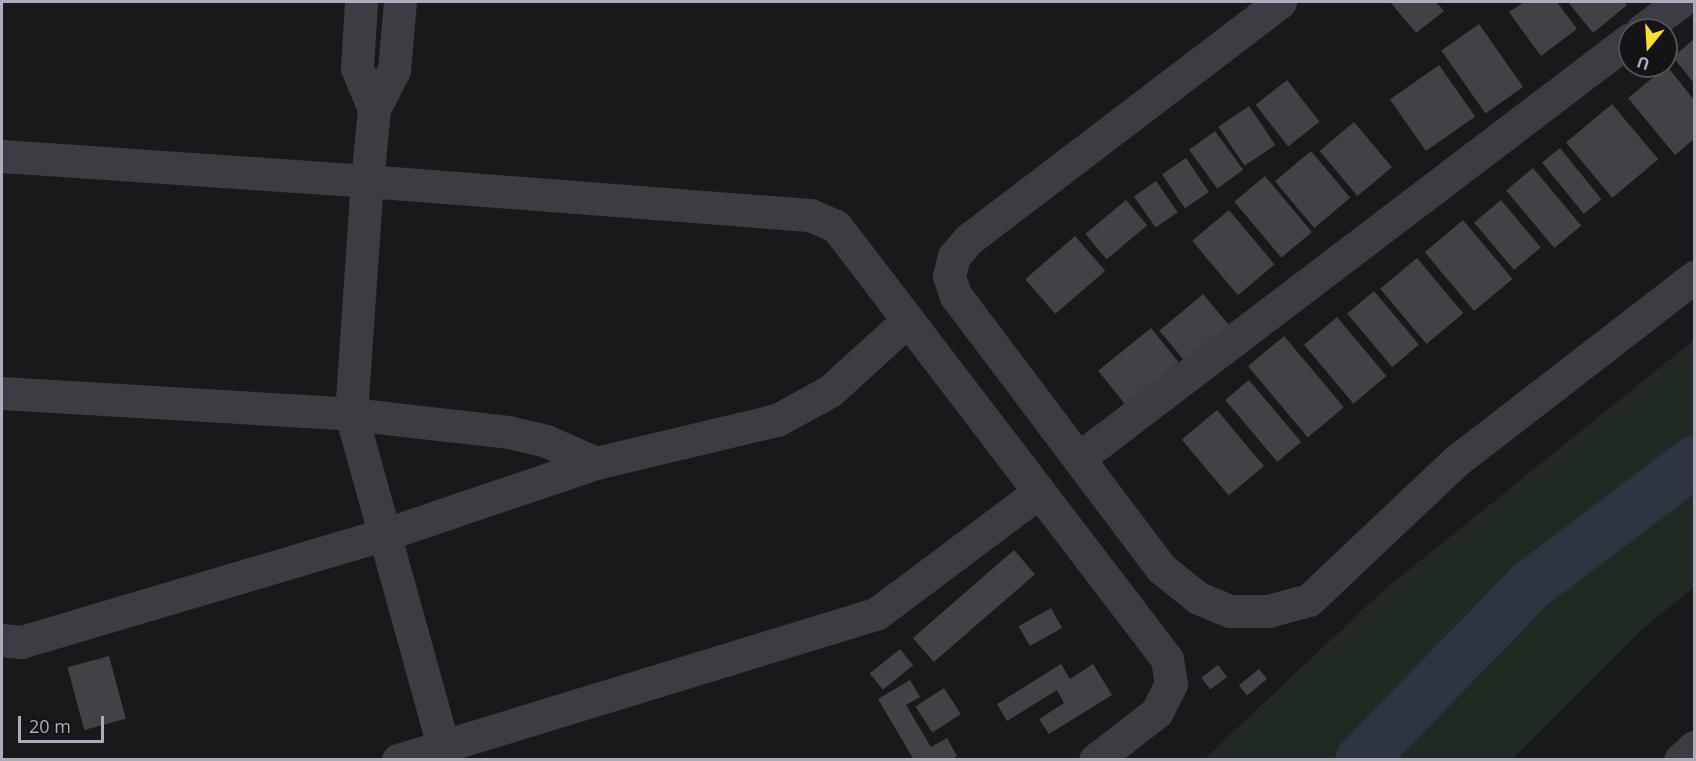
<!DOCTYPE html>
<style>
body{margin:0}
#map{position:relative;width:1696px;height:761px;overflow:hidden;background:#19191c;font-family:"Open Sans",sans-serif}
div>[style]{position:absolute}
.green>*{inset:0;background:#202a23}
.river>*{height:51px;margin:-25.5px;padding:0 25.5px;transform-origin:25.5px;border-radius:25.5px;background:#2e3541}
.building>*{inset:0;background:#414146;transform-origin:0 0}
.street>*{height:33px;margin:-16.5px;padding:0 16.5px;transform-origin:16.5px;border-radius:16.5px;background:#3c3c43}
span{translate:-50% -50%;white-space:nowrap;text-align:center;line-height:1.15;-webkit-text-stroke:4.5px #141417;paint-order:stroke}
.frame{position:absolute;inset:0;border:3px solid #abadbc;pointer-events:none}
.north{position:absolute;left:1618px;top:18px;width:60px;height:60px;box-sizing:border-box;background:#141417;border:2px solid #505159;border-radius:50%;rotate:198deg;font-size:16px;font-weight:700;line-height:24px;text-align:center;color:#abadbc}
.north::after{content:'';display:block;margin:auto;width:21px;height:27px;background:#ffdf2e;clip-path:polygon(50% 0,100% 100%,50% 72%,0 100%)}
.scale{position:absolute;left:18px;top:716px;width:86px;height:27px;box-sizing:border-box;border:3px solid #abadbc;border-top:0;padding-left:8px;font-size:18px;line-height:21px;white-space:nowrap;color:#abadbc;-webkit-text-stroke:4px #141417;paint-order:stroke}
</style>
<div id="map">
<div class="green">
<div style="clip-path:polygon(1694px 340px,1694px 587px,1640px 631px,1512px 759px,1204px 759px,1384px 590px)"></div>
</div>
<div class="river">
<div style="left:1360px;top:760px;width:244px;rotate:-45.8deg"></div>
<div style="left:1530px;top:585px;width:206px;rotate:-37.1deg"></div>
</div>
<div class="building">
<div style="clip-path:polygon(1390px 2px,1436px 2px,1444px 11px,1416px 33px)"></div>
<div style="clip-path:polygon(1524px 2px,1557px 2px,1577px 29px,1541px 56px,1509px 12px)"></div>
<div style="clip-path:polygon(1568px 2px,1624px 2px,1627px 5px,1593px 33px)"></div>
<div style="left:1479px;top:24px;width:77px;height:46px;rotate:55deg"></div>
<div style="clip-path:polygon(1694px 39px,1694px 83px,1673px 57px)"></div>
<div style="left:1439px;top:65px;width:63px;height:60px;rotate:55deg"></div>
<div style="clip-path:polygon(1667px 66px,1694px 100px,1694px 139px,1675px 155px,1628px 98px)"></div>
<div style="left:1287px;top:80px;width:53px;height:40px;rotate:52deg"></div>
<div style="left:1612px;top:104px;width:72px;height:60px;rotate:50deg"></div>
<div style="left:1249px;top:106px;width:47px;height:37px;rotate:56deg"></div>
<div style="left:1354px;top:122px;width:59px;height:45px;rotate:50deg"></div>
<div style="left:1215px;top:131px;width:48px;height:32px;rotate:54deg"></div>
<div style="left:1560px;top:148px;width:66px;height:23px;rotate:51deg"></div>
<div style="left:1311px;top:151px;width:61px;height:47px;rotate:50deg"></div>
<div style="left:1186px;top:158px;width:41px;height:29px;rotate:56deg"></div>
<div style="left:1533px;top:168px;width:75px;height:35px;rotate:50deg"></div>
<div style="left:1265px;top:176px;width:73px;height:40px;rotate:50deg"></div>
<div style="left:1156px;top:181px;width:38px;height:27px;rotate:55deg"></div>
<div style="left:1126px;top:200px;width:33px;height:53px;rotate:50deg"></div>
<div style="left:1501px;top:200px;width:62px;height:35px;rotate:50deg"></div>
<div style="left:1229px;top:210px;width:71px;height:48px;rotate:50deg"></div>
<div style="left:1463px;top:220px;width:77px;height:50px;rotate:50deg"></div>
<div style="left:1075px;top:236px;width:46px;height:66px;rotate:49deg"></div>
<div style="left:1417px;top:258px;width:72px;height:48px;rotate:50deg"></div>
<div style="left:1374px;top:291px;width:70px;height:35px;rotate:50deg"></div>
<div style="left:1203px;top:294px;width:40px;height:57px;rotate:50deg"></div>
<div style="left:1337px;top:317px;width:77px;height:43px;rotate:50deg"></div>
<div style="left:1151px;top:328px;width:44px;height:68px;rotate:51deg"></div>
<div style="left:1284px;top:336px;width:93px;height:47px;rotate:50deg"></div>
<div style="left:1249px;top:380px;width:81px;height:31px;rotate:50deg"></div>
<div style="left:1217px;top:410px;width:73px;height:46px;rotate:50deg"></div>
<div style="left:1014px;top:550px;width:32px;height:134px;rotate:49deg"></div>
<div style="left:1051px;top:608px;width:23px;height:37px;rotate:61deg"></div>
<div style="left:900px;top:649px;width:21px;height:39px;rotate:51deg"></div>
<div style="left:109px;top:656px;width:65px;height:43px;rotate:75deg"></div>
<div style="clip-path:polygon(1061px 664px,1070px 679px,1093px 664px,1112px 695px,1049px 734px,1039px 719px,1064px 703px,1057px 690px,1007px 721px,997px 704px)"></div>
<div style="left:1218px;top:665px;width:15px;height:21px;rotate:53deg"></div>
<div style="left:1259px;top:669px;width:13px;height:26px;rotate:51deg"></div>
<div style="clip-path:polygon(910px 680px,920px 697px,906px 705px,931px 747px,947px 738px,957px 756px,951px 760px,914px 760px,878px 699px)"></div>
<div style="left:944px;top:688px;width:31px;height:34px;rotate:57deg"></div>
</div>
<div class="street">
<div style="left:361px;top:2px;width:66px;rotate:93.5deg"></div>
<div style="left:357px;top:68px;width:44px;rotate:67.5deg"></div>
<div style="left:374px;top:109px;width:44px;rotate:-62.9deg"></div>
<div style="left:394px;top:70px;width:68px;rotate:-85deg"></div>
<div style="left:1280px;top:2px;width:392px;rotate:142.7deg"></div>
<div style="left:968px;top:240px;width:21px;rotate:131deg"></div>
<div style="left:954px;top:256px;width:21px;rotate:104deg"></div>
<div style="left:949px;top:276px;width:21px;rotate:71deg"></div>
<div style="left:956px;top:296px;width:341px;rotate:53deg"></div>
<div style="left:1161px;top:568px;width:48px;rotate:39deg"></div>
<div style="left:1198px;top:598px;width:35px;rotate:22deg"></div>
<div style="left:1231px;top:611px;width:37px"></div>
<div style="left:1268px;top:611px;width:42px;rotate:-15deg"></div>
<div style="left:1309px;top:600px;width:202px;rotate:-43.4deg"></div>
<div style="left:1456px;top:461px;width:301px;rotate:-37.7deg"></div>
<div style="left:1642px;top:30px;width:47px;rotate:-36.4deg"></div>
<div style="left:2px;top:156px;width:366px;rotate:3.9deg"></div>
<div style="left:367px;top:181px;width:72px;rotate:-84.4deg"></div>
<div style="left:2px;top:393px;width:350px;rotate:3.4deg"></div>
<div style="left:351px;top:414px;width:158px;rotate:6.5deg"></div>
<div style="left:508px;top:432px;width:39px;rotate:13deg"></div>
<div style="left:546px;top:441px;width:55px;rotate:23.7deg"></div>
<div style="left:1079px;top:458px;width:692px;rotate:-37.25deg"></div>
<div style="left:2px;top:640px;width:19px;rotate:6deg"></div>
<div style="left:21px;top:642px;width:377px;rotate:-16.5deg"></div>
<div style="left:383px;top:535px;width:225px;rotate:-18.7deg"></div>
<div style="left:596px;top:463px;width:186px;rotate:-13.4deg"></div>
<div style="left:777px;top:420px;width:60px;rotate:-28.7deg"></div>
<div style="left:830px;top:391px;width:105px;rotate:-42.3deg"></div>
<div style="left:398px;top:760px;width:500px;rotate:-17deg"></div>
<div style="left:876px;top:614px;width:204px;rotate:-36.8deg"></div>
<div style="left:447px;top:760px;width:359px;rotate:-105.5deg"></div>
<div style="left:351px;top:414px;width:234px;rotate:-86.1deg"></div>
<div style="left:367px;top:181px;width:444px;rotate:4.4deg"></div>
<div style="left:810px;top:215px;width:28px;rotate:23deg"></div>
<div style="left:836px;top:226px;width:545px;rotate:52.6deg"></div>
<div style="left:1167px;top:659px;width:25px;rotate:81deg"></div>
<div style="left:1171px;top:684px;width:31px;rotate:117deg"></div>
<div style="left:1157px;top:712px;width:78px;rotate:142.3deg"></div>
<div style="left:1680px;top:760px;width:19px;rotate:-43deg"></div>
</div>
<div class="frame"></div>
<div class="north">U</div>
<div class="scale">20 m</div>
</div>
